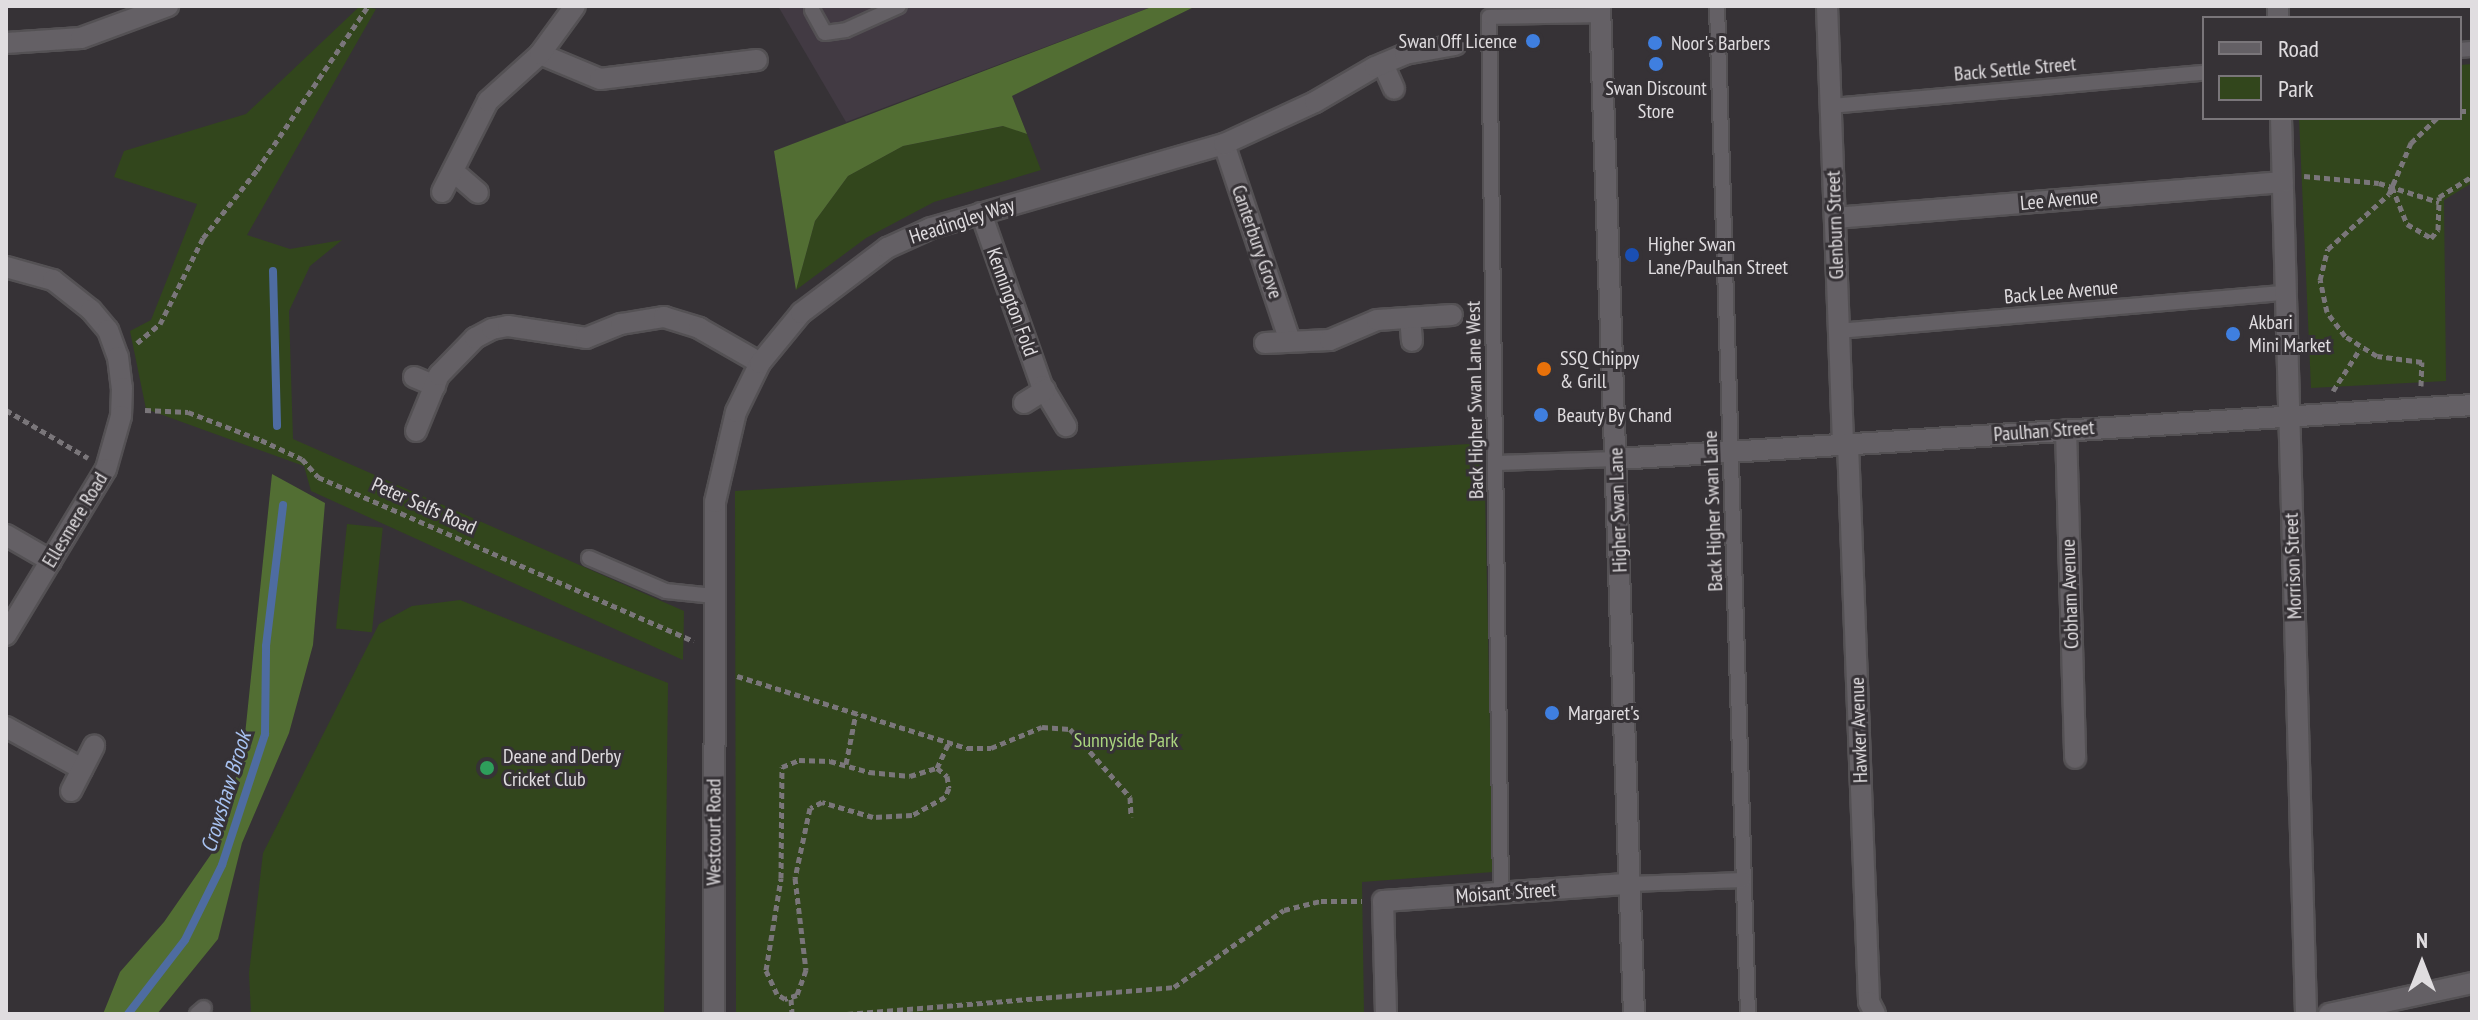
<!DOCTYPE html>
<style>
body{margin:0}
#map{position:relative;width:2478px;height:1020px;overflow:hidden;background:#363236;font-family:"PT Sans Narrow",sans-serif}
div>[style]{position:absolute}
.built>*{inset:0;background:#423a43}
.green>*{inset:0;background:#32461c;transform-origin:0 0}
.forest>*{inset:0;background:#526e33}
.stream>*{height:8px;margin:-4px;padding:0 4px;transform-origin:4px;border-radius:4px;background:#4e6ca1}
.path>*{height:5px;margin-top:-2.5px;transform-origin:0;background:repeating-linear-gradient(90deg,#7a767a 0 6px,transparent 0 10px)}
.roads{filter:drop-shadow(2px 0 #545154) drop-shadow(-2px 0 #545154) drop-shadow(0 2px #545154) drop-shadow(0 -2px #545154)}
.lane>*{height:14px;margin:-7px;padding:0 7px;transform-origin:7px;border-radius:7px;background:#646065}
.street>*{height:20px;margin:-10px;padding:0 10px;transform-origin:10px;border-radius:10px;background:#646065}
.secondary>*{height:20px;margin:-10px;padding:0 10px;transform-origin:10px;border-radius:10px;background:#646065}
.dots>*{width:22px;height:22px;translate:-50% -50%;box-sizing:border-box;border:4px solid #363236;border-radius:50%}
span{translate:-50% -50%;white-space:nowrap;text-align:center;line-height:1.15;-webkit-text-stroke:6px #363236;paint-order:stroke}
.poi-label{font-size:20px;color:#e0dde0}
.right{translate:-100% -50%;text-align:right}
.left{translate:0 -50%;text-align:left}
.street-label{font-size:20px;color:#e0dde0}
.park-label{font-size:20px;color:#aad47e}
.water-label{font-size:22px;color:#a8c2f1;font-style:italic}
.frame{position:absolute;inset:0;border:8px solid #e0dde0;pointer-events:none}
.legend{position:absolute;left:2202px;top:16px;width:260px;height:104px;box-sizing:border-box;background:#363236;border:2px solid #7a767a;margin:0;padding:10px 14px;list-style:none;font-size:24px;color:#e0dde0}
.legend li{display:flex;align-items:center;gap:16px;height:40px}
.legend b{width:40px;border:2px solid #7a767a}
.north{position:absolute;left:2382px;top:924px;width:80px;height:80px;-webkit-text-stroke:6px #363236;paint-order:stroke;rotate:0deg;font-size:22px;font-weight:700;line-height:32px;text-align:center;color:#e0dde0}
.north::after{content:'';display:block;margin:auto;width:28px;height:36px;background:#e0dde0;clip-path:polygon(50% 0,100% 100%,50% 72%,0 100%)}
</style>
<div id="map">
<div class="built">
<div style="clip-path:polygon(778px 6px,1154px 6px,846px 122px)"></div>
</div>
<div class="green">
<div style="clip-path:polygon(360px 6px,376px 9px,247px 235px,290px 249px,342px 240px,310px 266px,289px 311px,293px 439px,684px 611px,683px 660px,311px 491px,304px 466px,146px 409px,130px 331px,151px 320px,197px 204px,114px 177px,124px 151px,246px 114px)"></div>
<div style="clip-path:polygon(2472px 64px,2472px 183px,2444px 200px,2446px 381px,2311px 388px,2299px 118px,2460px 118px,2460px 65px)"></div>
<div style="clip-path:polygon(1004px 126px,1027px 134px,1041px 170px,934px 202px,866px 238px,796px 290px,815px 221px,848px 176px,903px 146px)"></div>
<div style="clip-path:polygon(1484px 443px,1493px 872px,1362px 882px,1364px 1014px,736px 1014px,735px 491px)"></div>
<div style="left:347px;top:524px;width:36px;height:105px;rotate:6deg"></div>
<div style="clip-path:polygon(460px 600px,668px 683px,664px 1014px,251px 1014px,249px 973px,263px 853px,379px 624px,412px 606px)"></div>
</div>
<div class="forest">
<div style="clip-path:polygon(1154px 6px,1196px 6px,1012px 96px,1027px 134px,1003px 126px,903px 146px,848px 176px,815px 221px,796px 290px,774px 151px)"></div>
<div style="clip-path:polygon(272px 474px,325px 503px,313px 645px,289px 733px,242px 843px,218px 939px,157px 1014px,103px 1014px,120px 972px,164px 922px,214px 850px,243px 754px)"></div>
</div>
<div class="stream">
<div style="left:273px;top:271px;width:155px;rotate:88.5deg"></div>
<div style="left:128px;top:1014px;width:93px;rotate:-52.4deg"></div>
<div style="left:185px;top:940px;width:84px;rotate:-63.7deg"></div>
<div style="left:222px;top:865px;width:138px;rotate:-71.8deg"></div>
<div style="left:265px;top:734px;width:88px;rotate:-89.3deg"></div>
<div style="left:266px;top:646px;width:142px;rotate:-83.1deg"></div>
</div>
<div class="path">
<div style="left:2460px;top:111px;width:12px"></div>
<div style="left:2304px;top:176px;width:75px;rotate:5.3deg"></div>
<div style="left:2379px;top:183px;width:63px;rotate:17.6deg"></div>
<div style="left:2392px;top:187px;width:40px;rotate:68deg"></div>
<div style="left:2407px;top:224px;width:28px;rotate:30deg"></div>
<div style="left:2431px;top:238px;width:11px;rotate:-49deg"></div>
<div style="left:2438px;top:230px;width:33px;rotate:-88deg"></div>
<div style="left:2439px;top:197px;width:39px;rotate:-32deg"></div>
<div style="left:137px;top:343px;width:30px;rotate:-40deg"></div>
<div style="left:160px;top:324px;width:96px;rotate:-63.4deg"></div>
<div style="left:203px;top:238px;width:87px;rotate:-51.5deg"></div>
<div style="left:257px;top:170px;width:198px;rotate:-55.9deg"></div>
<div style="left:2421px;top:386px;width:24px;rotate:-88deg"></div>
<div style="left:2422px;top:362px;width:45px;rotate:-172.4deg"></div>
<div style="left:2377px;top:356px;width:38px;rotate:-148deg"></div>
<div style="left:2345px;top:336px;width:30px;rotate:-127deg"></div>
<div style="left:2327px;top:312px;width:33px;rotate:-102deg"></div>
<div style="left:2320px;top:280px;width:32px;rotate:-76deg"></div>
<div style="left:2328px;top:249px;width:82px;rotate:-42deg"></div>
<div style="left:2389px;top:194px;width:56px;rotate:-66.7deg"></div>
<div style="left:2411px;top:143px;width:36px;rotate:-44deg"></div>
<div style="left:2333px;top:391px;width:50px;rotate:-57.3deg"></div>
<div style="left:6px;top:410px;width:95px;rotate:30.3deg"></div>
<div style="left:145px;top:410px;width:43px;rotate:2.7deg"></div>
<div style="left:188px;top:412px;width:78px;rotate:21deg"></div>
<div style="left:261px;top:440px;width:45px;rotate:24.9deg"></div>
<div style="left:302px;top:459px;width:24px;rotate:48deg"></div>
<div style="left:318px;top:477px;width:410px;rotate:23.6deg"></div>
<div style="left:737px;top:676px;width:241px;rotate:17.4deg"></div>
<div style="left:967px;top:748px;width:24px"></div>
<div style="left:991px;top:748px;width:55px;rotate:-22.4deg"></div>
<div style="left:1042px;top:727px;width:28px;rotate:4deg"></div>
<div style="left:1070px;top:729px;width:91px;rotate:48.6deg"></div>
<div style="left:1130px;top:797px;width:20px;rotate:87deg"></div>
<div style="left:846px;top:764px;width:52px;rotate:-78.9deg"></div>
<div style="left:937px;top:768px;width:13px;rotate:39deg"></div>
<div style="left:947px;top:776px;width:12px;rotate:81deg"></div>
<div style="left:949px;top:788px;width:10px;rotate:114deg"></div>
<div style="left:945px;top:797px;width:38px;rotate:151deg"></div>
<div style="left:912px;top:815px;width:39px;rotate:177deg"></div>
<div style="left:873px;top:817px;width:53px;rotate:-163.6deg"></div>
<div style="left:822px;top:802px;width:13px;rotate:153deg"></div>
<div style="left:810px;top:808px;width:72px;rotate:102.1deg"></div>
<div style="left:795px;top:878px;width:93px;rotate:83.2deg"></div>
<div style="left:806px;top:970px;width:27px;rotate:110deg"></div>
<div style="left:797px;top:995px;width:13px;rotate:162deg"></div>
<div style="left:785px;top:999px;width:9px;rotate:-148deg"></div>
<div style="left:777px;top:994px;width:26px;rotate:-115deg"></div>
<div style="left:766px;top:970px;width:93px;rotate:-80.7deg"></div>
<div style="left:781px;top:878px;width:111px;rotate:-89.5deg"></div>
<div style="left:782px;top:767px;width:18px;rotate:-22deg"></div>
<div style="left:799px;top:760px;width:31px;rotate:2deg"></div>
<div style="left:830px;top:761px;width:41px;rotate:15.8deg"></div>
<div style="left:869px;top:772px;width:41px;rotate:5.6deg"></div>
<div style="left:910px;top:776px;width:28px;rotate:-17deg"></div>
<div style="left:937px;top:768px;width:29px;rotate:-65deg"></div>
<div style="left:791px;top:999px;width:15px;rotate:86deg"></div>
<div style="left:847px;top:1014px;width:328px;rotate:-4.7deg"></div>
<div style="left:1174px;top:987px;width:134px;rotate:-35deg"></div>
<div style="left:1284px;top:910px;width:38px;rotate:-14deg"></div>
<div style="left:1321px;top:901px;width:41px"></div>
</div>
<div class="roads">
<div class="lane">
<div style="left:1717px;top:6px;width:1008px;rotate:88.24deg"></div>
<div style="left:812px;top:10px;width:26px;rotate:61deg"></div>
<div style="left:825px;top:33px;width:21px;rotate:-8deg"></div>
<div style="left:846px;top:30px;width:58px;rotate:-24.4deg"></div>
<div style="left:2460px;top:50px;width:12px;rotate:-5deg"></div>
<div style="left:1831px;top:106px;width:374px;rotate:-5.1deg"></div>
<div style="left:1839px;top:331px;width:449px;rotate:-4.9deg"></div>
<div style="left:1496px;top:463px;width:121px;rotate:-1.9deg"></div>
<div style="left:589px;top:558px;width:84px;rotate:23.2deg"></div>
<div style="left:666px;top:591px;width:48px;rotate:5.9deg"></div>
<div style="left:1629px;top:884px;width:115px;rotate:-2deg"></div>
<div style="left:1501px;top:893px;width:876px;rotate:-90.78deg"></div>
<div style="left:1489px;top:17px;width:111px;rotate:-1deg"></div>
<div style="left:197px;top:1014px;width:9px;rotate:-41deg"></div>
</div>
<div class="street">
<div style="left:1827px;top:6px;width:438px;rotate:87.9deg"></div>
<div style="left:2278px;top:6px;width:12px;rotate:90deg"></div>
<div style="left:6px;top:43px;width:75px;rotate:-3.8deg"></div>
<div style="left:81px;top:38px;width:93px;rotate:-20.2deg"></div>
<div style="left:540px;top:54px;width:65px;rotate:22.6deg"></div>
<div style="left:600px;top:79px;width:158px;rotate:-6.9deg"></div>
<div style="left:1383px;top:64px;width:27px;rotate:66deg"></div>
<div style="left:2281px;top:118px;width:896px;rotate:88.4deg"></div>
<div style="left:1224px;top:144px;width:208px;rotate:71.5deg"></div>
<div style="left:453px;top:171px;width:33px;rotate:41deg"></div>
<div style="left:442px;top:192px;width:102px;rotate:-63.2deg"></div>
<div style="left:488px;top:101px;width:70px;rotate:-42.1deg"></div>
<div style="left:540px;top:54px;width:59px;rotate:-53.9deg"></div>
<div style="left:981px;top:213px;width:183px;rotate:70.6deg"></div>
<div style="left:1042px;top:386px;width:47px;rotate:59deg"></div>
<div style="left:1835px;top:218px;width:449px;rotate:-4.6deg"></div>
<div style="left:6px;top:267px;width:49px;rotate:15.5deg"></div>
<div style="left:53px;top:280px;width:48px;rotate:38.3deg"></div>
<div style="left:91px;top:310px;width:26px;rotate:50deg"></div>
<div style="left:108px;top:330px;width:29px;rotate:70deg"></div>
<div style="left:118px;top:357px;width:31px;rotate:83deg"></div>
<div style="left:122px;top:388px;width:28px;rotate:92deg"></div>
<div style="left:121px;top:416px;width:55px;rotate:105.8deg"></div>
<div style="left:106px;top:469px;width:194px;rotate:121.1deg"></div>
<div style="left:1410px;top:318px;width:23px;rotate:85deg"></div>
<div style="left:1265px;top:343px;width:65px;rotate:-2.6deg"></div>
<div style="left:1330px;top:340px;width:51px;rotate:-23.1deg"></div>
<div style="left:1377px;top:320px;width:75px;rotate:-3.8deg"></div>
<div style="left:414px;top:377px;width:23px;rotate:23deg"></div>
<div style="left:1024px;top:403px;width:25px;rotate:-32deg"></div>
<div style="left:2066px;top:430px;width:328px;rotate:88.4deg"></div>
<div style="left:416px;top:431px;width:61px;rotate:-67.7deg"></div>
<div style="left:439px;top:375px;width:52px;rotate:-45.8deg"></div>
<div style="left:475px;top:338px;width:19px;rotate:-28deg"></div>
<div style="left:492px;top:329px;width:16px;rotate:-11deg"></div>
<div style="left:508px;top:326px;width:79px;rotate:8.7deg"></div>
<div style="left:586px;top:338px;width:38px;rotate:-22deg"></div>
<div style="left:621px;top:324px;width:44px;rotate:-9.2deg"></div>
<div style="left:664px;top:317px;width:37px;rotate:17deg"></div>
<div style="left:699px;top:328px;width:70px;rotate:29.8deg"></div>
<div style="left:1848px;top:444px;width:558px;rotate:87.84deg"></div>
<div style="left:1869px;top:1002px;width:13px;rotate:63deg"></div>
<div style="left:1617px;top:459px;width:857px;rotate:-3.61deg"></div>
<div style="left:6px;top:535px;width:52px;rotate:30deg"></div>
<div style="left:6px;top:727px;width:87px;rotate:28.9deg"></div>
<div style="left:71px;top:791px;width:51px;rotate:-62.9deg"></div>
<div style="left:714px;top:1014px;width:512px;rotate:-89.89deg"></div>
<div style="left:715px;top:502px;width:92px;rotate:-76.9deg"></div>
<div style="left:736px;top:412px;width:55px;rotate:-63.9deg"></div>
<div style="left:760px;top:363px;width:65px;rotate:-50.6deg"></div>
<div style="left:801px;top:313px;width:108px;rotate:-37.1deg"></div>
<div style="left:887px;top:248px;width:48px;rotate:-24.4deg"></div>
<div style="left:931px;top:228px;width:305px;rotate:-16deg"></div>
<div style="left:1224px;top:144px;width:100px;rotate:-24.8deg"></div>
<div style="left:1315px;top:102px;width:69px;rotate:-30.3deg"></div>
<div style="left:1375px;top:67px;width:33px;rotate:-23deg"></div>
<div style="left:1405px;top:54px;width:51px;rotate:-10.2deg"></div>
<div style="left:1386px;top:1014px;width:113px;rotate:-91.5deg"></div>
<div style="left:1383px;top:901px;width:247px;rotate:-4deg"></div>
<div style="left:2329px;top:1014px;width:146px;rotate:-12.2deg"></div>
</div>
<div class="secondary">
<div style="left:1600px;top:6px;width:1009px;rotate:88.07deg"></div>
</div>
</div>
<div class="dots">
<div style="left:1533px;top:41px;background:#3f7fe0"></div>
<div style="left:1655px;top:43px;background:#3f7fe0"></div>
<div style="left:1656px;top:64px;background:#3f7fe0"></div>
<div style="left:1632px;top:255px;background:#1a4fb4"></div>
<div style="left:2233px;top:334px;background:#3f7fe0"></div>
<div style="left:1544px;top:369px;background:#e8710a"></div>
<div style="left:1541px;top:415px;background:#3f7fe0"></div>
<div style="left:1552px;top:713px;background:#3f7fe0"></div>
<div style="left:487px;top:768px;background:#2e9e5b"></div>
</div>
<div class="poi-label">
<span class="right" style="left:1517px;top:41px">Swan Off Licence</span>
<span class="left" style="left:1671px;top:43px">Noor's Barbers</span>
<span style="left:1656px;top:100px">Swan Discount<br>Store</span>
<span class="left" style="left:1648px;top:256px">Higher Swan<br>Lane/Paulhan Street</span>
<span class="left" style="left:2249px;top:334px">Akbari<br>Mini Market</span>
<span class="left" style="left:1560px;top:370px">SSQ Chippy<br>&amp; Grill</span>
<span class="left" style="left:1557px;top:415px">Beauty By Chand</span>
<span class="left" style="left:1568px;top:713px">Margaret's</span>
<span class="left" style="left:503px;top:768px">Deane and Derby<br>Cricket Club</span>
</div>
<div class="street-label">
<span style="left:2015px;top:69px;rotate:-5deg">Back Settle Street</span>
<span style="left:2059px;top:200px;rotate:-5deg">Lee Avenue</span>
<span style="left:962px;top:221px;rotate:-18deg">Headingley Way</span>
<span style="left:1835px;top:225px;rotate:-92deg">Glenburn Street</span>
<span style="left:1257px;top:242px;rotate:71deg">Canterbury Grove</span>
<span style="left:2061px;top:292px;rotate:-5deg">Back Lee Avenue</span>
<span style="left:1012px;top:302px;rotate:70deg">Kennington Fold</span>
<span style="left:1475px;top:400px;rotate:-91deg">Back Higher Swan Lane West</span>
<span style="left:2044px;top:431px;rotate:-4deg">Paulhan Street</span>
<span style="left:424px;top:506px;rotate:24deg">Peter Selfs Road</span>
<span style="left:1618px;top:510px;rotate:-92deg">Higher Swan Lane</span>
<span style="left:1713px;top:511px;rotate:-92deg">Back Higher Swan Lane</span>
<span style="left:75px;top:520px;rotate:-59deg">Ellesmere Road</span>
<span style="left:2293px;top:566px;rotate:-92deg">Morrison Street</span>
<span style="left:2070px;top:594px;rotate:-92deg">Cobham Avenue</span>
<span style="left:1859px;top:730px;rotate:-92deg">Hawker Avenue</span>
<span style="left:714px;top:832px;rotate:-90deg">Westcourt Road</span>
<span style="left:1506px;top:893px;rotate:-4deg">Moisant Street</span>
</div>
<div class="park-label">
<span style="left:1126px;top:740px">Sunnyside Park</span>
</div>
<div class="water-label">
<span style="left:226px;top:792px;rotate:-73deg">Crowshaw Brook</span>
</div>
<div class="frame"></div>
<ul class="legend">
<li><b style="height:10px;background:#646065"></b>Road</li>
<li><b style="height:22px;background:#32461c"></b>Park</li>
</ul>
<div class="north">N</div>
</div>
